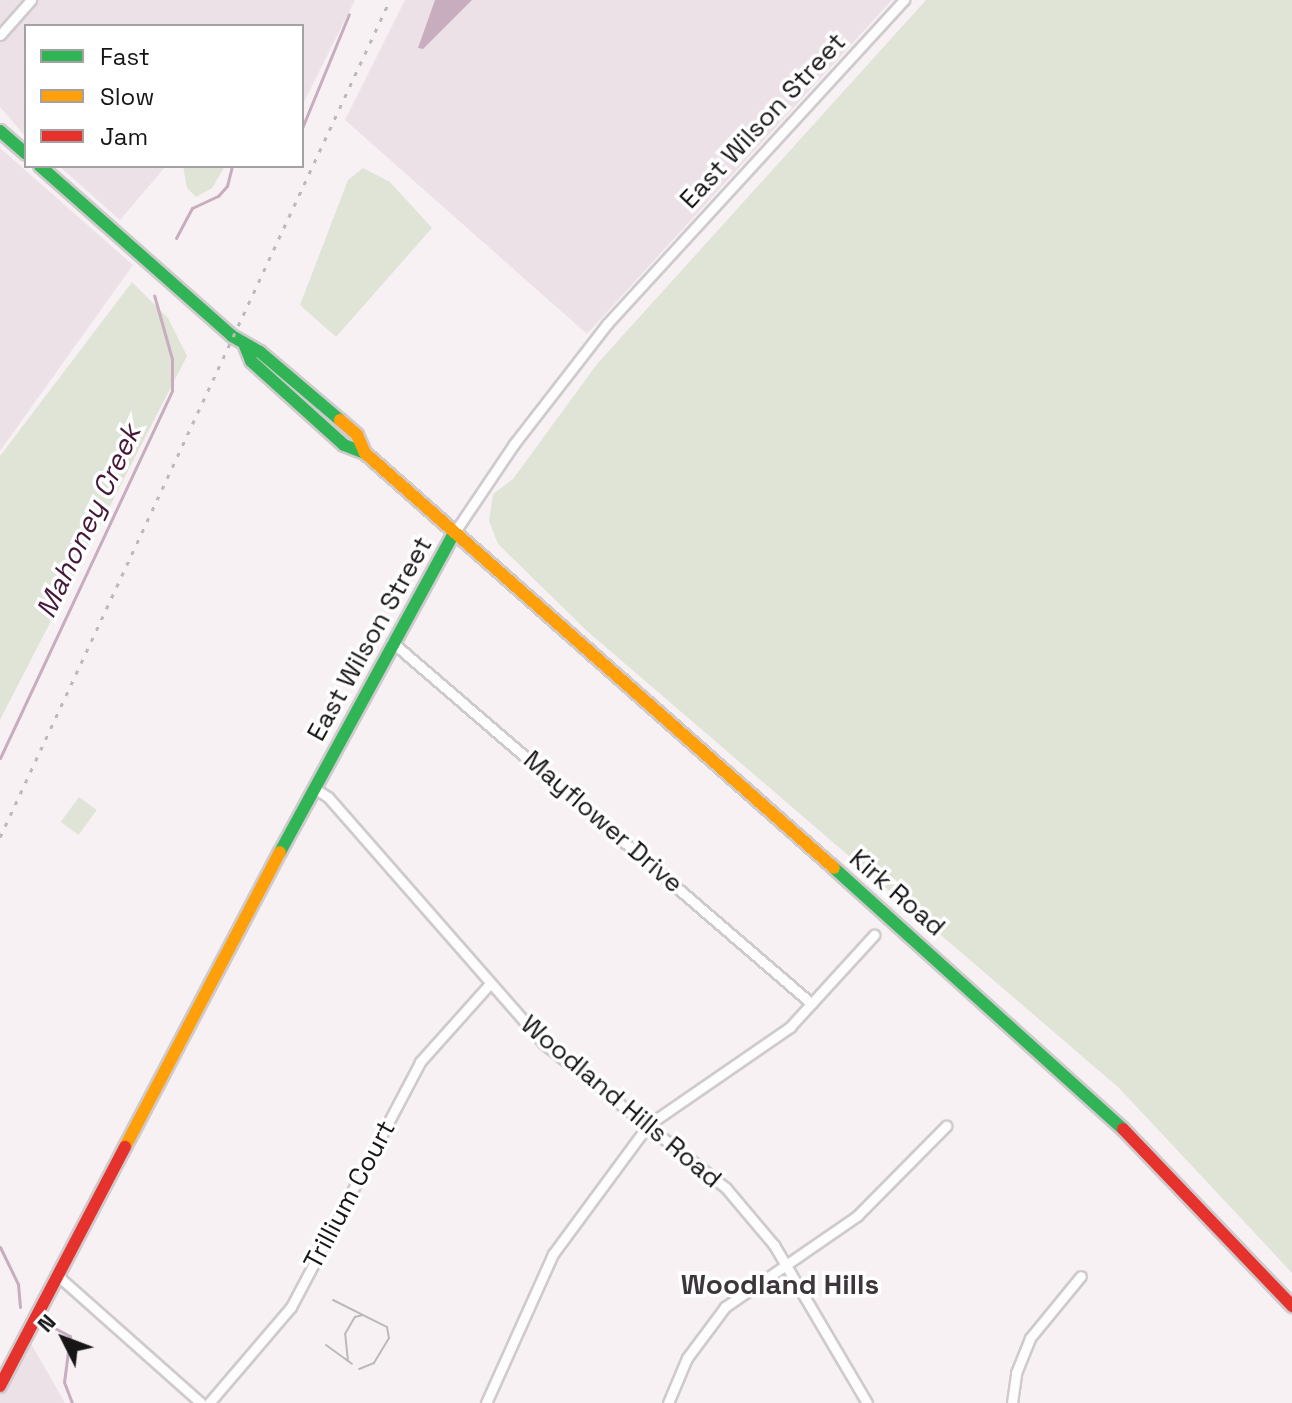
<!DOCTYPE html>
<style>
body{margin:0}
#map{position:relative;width:1292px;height:1403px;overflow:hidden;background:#f7f1f4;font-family:"Space Grotesk",sans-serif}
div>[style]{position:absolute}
.built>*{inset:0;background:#ede1e8}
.green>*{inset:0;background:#e0e4d7;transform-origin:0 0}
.water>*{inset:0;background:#c7adbe}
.stream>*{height:3px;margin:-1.5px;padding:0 1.5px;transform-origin:1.5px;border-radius:1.5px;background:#c7adbe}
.roads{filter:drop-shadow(2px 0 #cfcacd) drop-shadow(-2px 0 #cfcacd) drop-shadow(0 2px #cfcacd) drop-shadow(0 -2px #cfcacd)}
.street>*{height:9px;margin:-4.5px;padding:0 4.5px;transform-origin:4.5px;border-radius:4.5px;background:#fefdfd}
.fast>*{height:12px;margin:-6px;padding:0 6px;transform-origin:6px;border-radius:6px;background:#30b455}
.slow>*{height:12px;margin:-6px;padding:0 6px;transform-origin:6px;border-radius:6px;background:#ff9f0a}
.jam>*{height:12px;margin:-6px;padding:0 6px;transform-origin:6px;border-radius:6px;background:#e5322d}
.tram>*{height:2px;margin:-1px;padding:0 1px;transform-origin:1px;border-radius:1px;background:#bbbaba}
.rail>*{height:3px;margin-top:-1.5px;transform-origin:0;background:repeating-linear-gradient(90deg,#bbbaba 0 4px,transparent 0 12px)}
span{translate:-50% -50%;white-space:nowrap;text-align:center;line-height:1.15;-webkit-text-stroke:7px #fff;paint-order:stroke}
.street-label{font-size:26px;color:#181517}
.water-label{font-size:28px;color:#451838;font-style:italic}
.neighbourhood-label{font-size:28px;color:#3d363a;font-weight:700}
.legend{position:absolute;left:24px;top:24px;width:280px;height:144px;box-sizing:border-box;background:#fff;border:2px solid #a3a1a2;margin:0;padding:10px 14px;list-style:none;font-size:24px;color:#181517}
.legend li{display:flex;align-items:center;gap:16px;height:40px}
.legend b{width:40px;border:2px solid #a3a1a2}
.north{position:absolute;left:24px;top:1299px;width:80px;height:80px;-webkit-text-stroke:6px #fff;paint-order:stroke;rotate:312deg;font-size:22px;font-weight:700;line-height:32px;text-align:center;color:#181517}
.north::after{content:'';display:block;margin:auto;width:28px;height:36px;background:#181517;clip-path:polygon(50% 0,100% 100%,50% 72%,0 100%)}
</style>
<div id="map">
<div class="built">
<div style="clip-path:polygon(0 0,355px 0,303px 104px,302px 26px,26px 26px,26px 137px,0 107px)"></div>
<div style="clip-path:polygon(405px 0,892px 0,587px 334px,345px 120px)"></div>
<div style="clip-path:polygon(0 148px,133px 265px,0 451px)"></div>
<div style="clip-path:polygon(59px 166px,166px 166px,120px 220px)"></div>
<div style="clip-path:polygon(29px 1340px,65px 1403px,0 1403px,0 1392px)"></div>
</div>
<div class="green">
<div style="clip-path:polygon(926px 0,1292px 0,1292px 1273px,1119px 1088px,587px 631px,498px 544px,489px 521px,493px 494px,513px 479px,597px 364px)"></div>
<div style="clip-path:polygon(183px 166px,225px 166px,212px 188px,196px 197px,187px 188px)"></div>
<div style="clip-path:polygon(363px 168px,390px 182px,432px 228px,336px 337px,300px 305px,348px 180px)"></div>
<div style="clip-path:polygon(132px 282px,168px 318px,187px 356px,0 720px,0 456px)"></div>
<div style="left:79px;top:797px;width:22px;height:31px;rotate:36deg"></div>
</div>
<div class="water">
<div style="clip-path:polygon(435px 0,472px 0,423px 49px,418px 48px)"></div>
</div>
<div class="stream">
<div style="left:302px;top:128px;width:123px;rotate:-67.6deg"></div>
<div style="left:176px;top:238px;width:34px;rotate:-62deg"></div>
<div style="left:192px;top:208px;width:29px;rotate:-25deg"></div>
<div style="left:218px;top:196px;width:13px;rotate:-48deg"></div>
<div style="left:227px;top:186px;width:21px;rotate:-76deg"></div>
<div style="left:0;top:758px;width:406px;rotate:-64.9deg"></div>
<div style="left:172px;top:390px;width:31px;rotate:-90deg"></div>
<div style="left:172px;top:359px;width:66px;rotate:-105.7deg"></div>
<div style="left:0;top:1247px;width:41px;rotate:64.1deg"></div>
<div style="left:18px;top:1284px;width:23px;rotate:85deg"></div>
<div style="left:49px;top:1325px;width:24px;rotate:28deg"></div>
<div style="left:70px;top:1336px;width:46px;rotate:97.4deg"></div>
<div style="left:64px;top:1382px;width:22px;rotate:69deg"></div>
</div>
<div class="roads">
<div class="street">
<div style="left:0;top:35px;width:47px;rotate:-48.5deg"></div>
<div style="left:454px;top:533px;width:107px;rotate:-56deg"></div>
<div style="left:514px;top:444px;width:152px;rotate:-52.2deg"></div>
<div style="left:607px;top:324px;width:440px;rotate:-47.5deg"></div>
<div style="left:392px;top:642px;width:554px;rotate:40.76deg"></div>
<div style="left:314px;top:788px;width:17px;rotate:33deg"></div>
<div style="left:328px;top:797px;width:327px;rotate:48.8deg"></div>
<div style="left:543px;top:1043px;width:233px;rotate:38.4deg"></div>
<div style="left:726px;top:1188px;width:75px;rotate:49.9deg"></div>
<div style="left:774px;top:1245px;width:183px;rotate:59.5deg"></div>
<div style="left:58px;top:1276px;width:191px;rotate:41.6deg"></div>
<div style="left:209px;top:1403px;width:126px;rotate:-49.5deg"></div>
<div style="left:291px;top:1307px;width:277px;rotate:-62.2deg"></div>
<div style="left:420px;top:1062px;width:102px;rotate:-48.2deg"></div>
<div style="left:486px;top:1403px;width:163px;rotate:-65.8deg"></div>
<div style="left:553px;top:1254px;width:160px;rotate:-53.6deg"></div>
<div style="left:648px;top:1125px;width:173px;rotate:-34.6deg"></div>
<div style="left:790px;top:1027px;width:125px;rotate:-47.6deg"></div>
<div style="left:668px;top:1403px;width:49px;rotate:-67.1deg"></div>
<div style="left:687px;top:1358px;width:64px;rotate:-53.3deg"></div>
<div style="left:725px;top:1307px;width:160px;rotate:-34.6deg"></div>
<div style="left:857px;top:1216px;width:127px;rotate:-45.3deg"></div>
<div style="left:1012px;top:1403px;width:30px;rotate:-82deg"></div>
<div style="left:1016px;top:1373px;width:38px;rotate:-68deg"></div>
<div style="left:1030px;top:1338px;width:80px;rotate:-50.6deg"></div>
</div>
<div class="fast">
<div style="left:0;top:131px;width:35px;rotate:41deg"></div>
<div style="left:40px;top:166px;width:256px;rotate:41.5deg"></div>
<div style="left:232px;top:336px;width:32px;rotate:30deg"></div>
<div style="left:260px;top:352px;width:105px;rotate:40.4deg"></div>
<div style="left:245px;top:346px;width:16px;rotate:68deg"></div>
<div style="left:251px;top:361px;width:125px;rotate:42.1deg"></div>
<div style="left:344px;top:445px;width:22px;rotate:21deg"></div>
<div style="left:280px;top:852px;width:363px;rotate:-61.4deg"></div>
<div style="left:834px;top:868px;width:389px;rotate:42.1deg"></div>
</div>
<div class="slow">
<div style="left:340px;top:420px;width:23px;rotate:41deg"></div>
<div style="left:357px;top:435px;width:20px;rotate:66deg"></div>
<div style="left:365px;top:453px;width:626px;rotate:41.5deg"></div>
<div style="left:125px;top:1147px;width:333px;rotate:-62.3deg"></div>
</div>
<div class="jam">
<div style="left:1123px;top:1129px;width:245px;rotate:46.3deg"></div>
<div style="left:0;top:1386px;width:270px;rotate:-62.4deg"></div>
</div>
</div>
<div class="tram">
<div style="left:333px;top:1300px;width:60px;rotate:26.6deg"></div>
<div style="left:387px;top:1327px;width:11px;rotate:80deg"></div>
<div style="left:389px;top:1338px;width:29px;rotate:121deg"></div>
<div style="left:374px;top:1363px;width:16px;rotate:158deg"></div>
<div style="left:326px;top:1345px;width:32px;rotate:36deg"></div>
<div style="left:348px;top:1361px;width:27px;rotate:-96deg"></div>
<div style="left:345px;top:1334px;width:20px;rotate:-60deg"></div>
<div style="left:355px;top:1317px;width:8px;rotate:-14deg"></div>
</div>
<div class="rail">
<div style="left:0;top:837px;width:923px;rotate:-65.02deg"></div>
</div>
<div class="street-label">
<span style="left:763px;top:121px;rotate:-47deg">East Wilson Street</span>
<span style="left:370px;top:639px;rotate:-61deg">East Wilson Street</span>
<span style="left:603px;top:822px;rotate:41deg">Mayflower Drive</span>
<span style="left:897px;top:893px;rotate:41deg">Kirk Road</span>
<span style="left:621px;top:1102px;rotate:40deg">Woodland Hills Road</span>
<span style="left:350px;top:1195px;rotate:-62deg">Trillium Court</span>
</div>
<div class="water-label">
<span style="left:88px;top:521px;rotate:-65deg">Mahoney Creek</span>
</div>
<div class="neighbourhood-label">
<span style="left:780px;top:1284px">Woodland Hills</span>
</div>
<ul class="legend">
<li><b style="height:10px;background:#30b455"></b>Fast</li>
<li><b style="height:10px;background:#ff9f0a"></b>Slow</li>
<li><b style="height:10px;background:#e5322d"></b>Jam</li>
</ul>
<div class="north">N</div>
</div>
